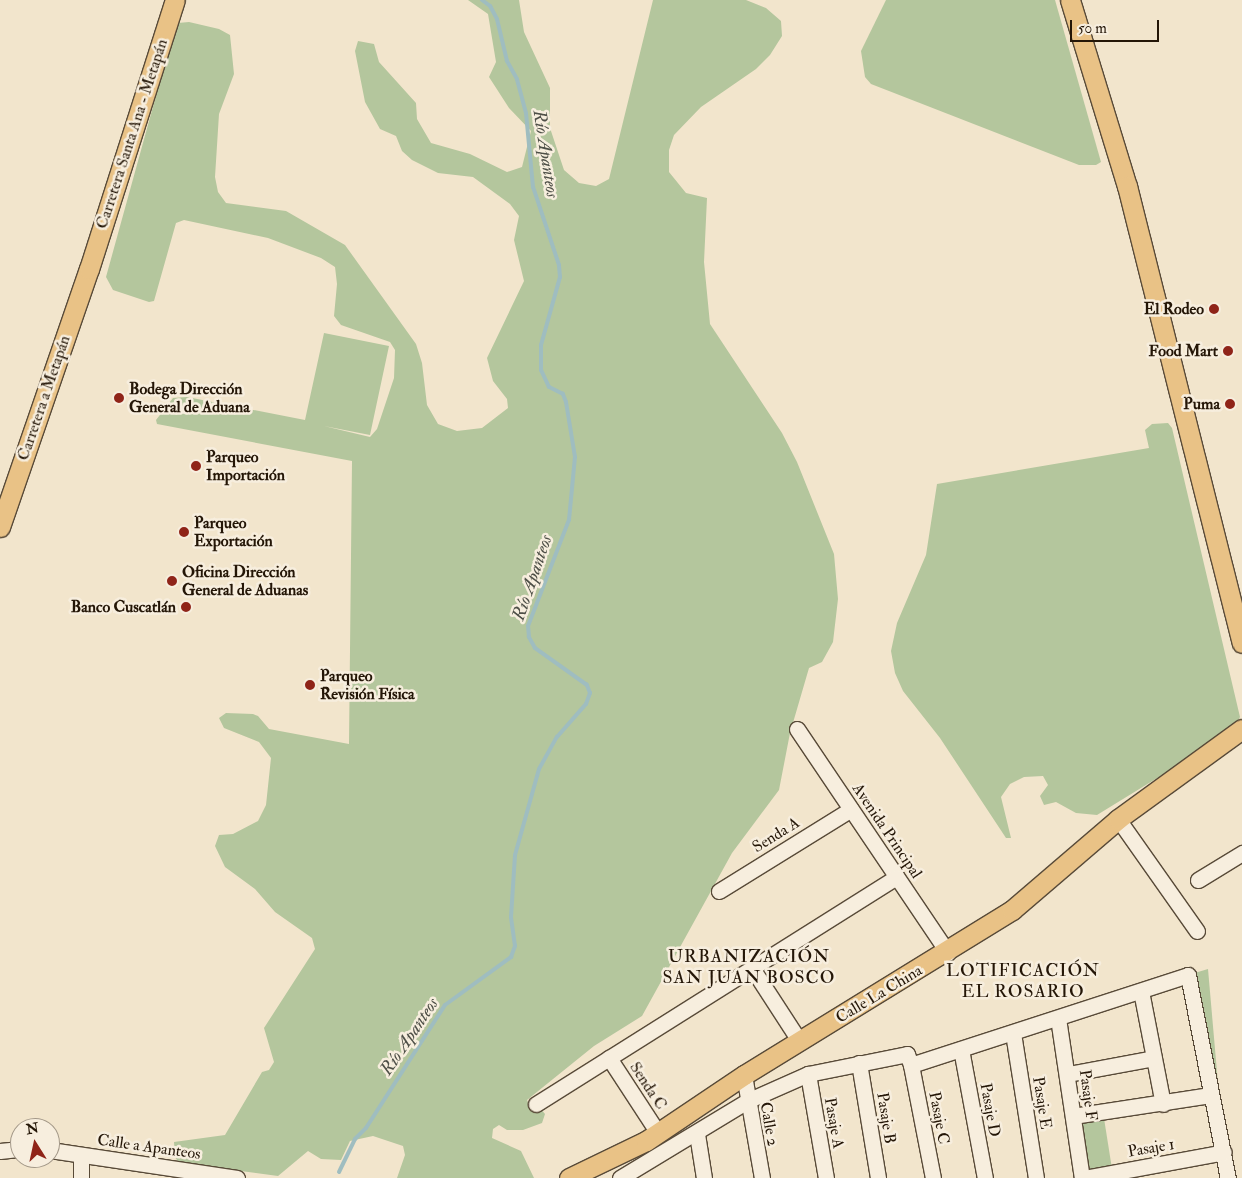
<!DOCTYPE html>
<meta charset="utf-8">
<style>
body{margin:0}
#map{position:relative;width:1242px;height:1178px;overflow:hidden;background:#f2e5cc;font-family:"IM FELL Double Pica",serif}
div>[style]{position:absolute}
.green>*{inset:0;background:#b4c69d;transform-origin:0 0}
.stream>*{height:4px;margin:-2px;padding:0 2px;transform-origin:2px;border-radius:2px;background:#9fbdc0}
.roads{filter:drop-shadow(1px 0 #584a38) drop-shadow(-1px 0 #584a38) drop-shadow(0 1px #584a38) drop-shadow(0 -1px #584a38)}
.minor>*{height:15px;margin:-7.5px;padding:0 7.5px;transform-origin:7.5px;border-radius:7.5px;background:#f7eede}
.major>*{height:19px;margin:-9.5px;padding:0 9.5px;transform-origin:9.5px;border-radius:9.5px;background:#e9c286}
.dots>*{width:14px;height:14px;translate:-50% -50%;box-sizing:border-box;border:2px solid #f7eede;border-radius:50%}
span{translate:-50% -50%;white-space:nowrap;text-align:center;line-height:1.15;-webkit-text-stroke:5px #f7eede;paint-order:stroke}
.street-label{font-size:16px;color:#241607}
.poi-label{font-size:16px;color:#241607;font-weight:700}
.right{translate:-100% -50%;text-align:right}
.left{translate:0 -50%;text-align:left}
.water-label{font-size:18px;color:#4f5048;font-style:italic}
.neighbourhood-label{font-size:18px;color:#241607;letter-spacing:1px}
.north{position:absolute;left:10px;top:1118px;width:50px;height:50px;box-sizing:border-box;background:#f7eede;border:1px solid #a39888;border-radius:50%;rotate:350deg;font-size:14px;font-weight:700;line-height:20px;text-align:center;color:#241607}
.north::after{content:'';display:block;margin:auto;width:18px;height:22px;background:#8f2418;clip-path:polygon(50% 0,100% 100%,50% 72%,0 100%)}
.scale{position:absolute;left:1070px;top:20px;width:89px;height:22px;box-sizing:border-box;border:2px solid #241607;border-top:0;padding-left:6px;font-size:15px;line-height:18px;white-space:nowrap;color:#241607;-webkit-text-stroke:4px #f7eede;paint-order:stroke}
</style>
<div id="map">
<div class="green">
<div style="clip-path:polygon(468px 0,519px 0,524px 32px,550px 88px,550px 128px,564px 170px,579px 183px,596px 186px,609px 179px,653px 0,746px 0,766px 8px,781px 21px,782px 36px,770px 55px,756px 69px,701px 107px,674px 135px,669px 150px,669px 172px,686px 193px,707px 198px,704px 262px,710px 324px,782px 433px,797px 462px,834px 554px,838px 599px,833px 642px,822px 662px,809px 668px,790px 733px,779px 790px,732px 853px,642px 1016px,594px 1046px,527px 1100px,529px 1105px,540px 1108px,545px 1114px,542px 1123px,523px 1130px,507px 1130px,499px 1125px,493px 1129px,492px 1138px,521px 1151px,534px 1178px,397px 1178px,405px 1155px,403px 1146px,373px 1136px,350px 1141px,341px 1160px,321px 1159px,308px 1151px,278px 1176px,179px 1163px,175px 1157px,174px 1142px,225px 1135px,262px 1072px,269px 1070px,274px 1062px,264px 1028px,315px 949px,312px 938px,275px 912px,255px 889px,225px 867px,215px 846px,219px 835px,233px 834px,258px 821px,266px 805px,271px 758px,259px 742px,224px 728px,219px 718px,226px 713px,253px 714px,258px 716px,269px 729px,349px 744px,352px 461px,157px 424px,156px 420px,173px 398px,187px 397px,305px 420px,324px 333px,389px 346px,370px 435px,324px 426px,370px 437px,377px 429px,394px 378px,395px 350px,390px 342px,341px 325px,334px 316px,337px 284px,335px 267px,321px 258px,268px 238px,184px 220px,176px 223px,154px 301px,149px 302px,113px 290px,106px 277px,175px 27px,178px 23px,189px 22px,219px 29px,230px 35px,234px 74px,219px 114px,215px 177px,218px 192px,226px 203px,286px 211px,345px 245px,416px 344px,422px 363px,427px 405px,438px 424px,457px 431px,482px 428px,508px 408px,507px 399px,493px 381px,487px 358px,524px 281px,514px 240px,519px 216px,510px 204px,473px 177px,438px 173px,412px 160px,402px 151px,396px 136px,380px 129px,365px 102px,355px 51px,358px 41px,374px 44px,379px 62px,416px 103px,417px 119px,431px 143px,470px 154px,507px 172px,522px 167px,531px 131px,509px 108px,489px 77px,496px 62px,488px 14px)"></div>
<div style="clip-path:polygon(886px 0,1055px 0,1101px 162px,1096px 165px,1079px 165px,871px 84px,865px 77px,861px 51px)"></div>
<div style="clip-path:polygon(1168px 423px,1172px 428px,1240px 717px,1236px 724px,1180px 764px,1097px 815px,1076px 813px,1056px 802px,1044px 805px,1040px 796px,1048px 785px,1043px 776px,1024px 777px,1010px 784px,1001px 797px,1011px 838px,1006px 838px,940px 738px,903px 691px,895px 673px,891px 651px,897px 623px,926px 555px,937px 484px,1149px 448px,1145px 430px,1152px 424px)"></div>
<div style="clip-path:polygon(1208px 969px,1224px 1152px,1188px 975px)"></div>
<div style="left:1103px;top:1112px;width:62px;height:30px;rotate:81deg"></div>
</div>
<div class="stream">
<div style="left:339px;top:1172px;width:37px;rotate:-64deg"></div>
<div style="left:355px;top:1139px;width:16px;rotate:-45deg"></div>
<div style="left:366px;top:1128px;width:146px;rotate:-57.3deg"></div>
<div style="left:445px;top:1005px;width:82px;rotate:-36deg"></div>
<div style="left:511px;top:957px;width:12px;rotate:-70deg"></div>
<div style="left:515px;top:946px;width:29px;rotate:-98deg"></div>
<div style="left:511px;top:917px;width:62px;rotate:-86.3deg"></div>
<div style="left:515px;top:855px;width:89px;rotate:-74.4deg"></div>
<div style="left:539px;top:769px;width:37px;rotate:-61deg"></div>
<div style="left:557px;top:737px;width:44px;rotate:-48.7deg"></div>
<div style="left:586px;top:704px;width:12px;rotate:-70deg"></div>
<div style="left:590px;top:693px;width:9px;rotate:-111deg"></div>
<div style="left:587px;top:685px;width:64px;rotate:-144.6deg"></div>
<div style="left:535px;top:648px;width:13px;rotate:-119deg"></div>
<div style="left:529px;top:637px;width:11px;rotate:-95deg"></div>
<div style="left:528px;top:626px;width:114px;rotate:-68.9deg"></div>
<div style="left:569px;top:520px;width:63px;rotate:-84.6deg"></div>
<div style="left:575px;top:457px;width:56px;rotate:-99.3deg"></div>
<div style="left:566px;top:402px;width:9px;rotate:-111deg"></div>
<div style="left:563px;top:394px;width:16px;rotate:-153deg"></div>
<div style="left:549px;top:387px;width:19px;rotate:-115deg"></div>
<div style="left:541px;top:370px;width:25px;rotate:-90deg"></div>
<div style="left:541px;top:345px;width:71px;rotate:-74.4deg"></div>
<div style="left:560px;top:277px;width:12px;rotate:-95deg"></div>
<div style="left:559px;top:265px;width:82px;rotate:-108.4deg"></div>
<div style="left:533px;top:187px;width:74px;rotate:-95.4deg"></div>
<div style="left:526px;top:113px;width:35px;rotate:-105deg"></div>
<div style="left:517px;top:79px;width:21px;rotate:-119deg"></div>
<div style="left:507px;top:61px;width:43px;rotate:-103.4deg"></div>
<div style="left:497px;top:19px;width:15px;rotate:-118deg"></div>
<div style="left:490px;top:6px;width:10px;rotate:-143deg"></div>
</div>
<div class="roads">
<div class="minor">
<div style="left:797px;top:729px;width:270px;rotate:56deg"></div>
<div style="left:1118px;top:819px;width:137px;rotate:54.8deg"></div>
<div style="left:1198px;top:880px;width:52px;rotate:-31.5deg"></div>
<div style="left:719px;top:891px;width:155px;rotate:-31.8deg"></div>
<div style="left:752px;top:968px;width:88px;rotate:57deg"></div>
<div style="left:1141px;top:991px;width:115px;rotate:79deg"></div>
<div style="left:1058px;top:1018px;width:162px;rotate:81.5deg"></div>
<div style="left:1013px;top:1033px;width:147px;rotate:81deg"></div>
<div style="left:961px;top:1049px;width:131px;rotate:79.5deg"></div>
<div style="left:609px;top:1058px;width:90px;rotate:56.8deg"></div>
<div style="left:859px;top:1063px;width:117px;rotate:80.6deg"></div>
<div style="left:911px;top:1065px;width:115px;rotate:79deg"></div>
<div style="left:808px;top:1074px;width:106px;rotate:80.2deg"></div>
<div style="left:1068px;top:1074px;width:87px;rotate:-10.5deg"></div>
<div style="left:744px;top:1075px;width:105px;rotate:80.1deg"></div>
<div style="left:536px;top:1104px;width:426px;rotate:-32.2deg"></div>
<div style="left:1073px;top:1116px;width:139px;rotate:-8.7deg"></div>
<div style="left:697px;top:1134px;width:45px;rotate:81deg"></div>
<div style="left:50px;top:1150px;width:189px;rotate:8.5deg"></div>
<div style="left:0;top:1151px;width:20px;rotate:-6deg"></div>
<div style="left:81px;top:1155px;width:23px;rotate:90deg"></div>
<div style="left:620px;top:1178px;width:149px;rotate:-31.2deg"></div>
<div style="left:747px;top:1101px;width:67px;rotate:-23.9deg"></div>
<div style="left:808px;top:1074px;width:101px;rotate:-11.4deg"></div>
<div style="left:907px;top:1054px;width:12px;rotate:70deg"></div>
<div style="left:911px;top:1065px;width:291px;rotate:-18deg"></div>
<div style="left:1188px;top:975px;width:207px;rotate:78.9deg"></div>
<div style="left:1084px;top:1178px;width:142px;rotate:-10.5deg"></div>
</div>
<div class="major">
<div style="left:1070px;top:0;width:195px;rotate:73deg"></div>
<div style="left:1127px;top:186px;width:471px;rotate:75.9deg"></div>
<div style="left:0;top:527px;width:273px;rotate:-71deg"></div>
<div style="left:89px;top:269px;width:282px;rotate:-72.3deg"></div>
<div style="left:569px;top:1178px;width:85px;rotate:-25.7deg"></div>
<div style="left:646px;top:1141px;width:118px;rotate:-34deg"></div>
<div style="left:744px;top:1075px;width:315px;rotate:-31.6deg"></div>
<div style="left:1012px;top:910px;width:140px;rotate:-40.6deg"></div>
<div style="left:1118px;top:819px;width:153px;rotate:-36deg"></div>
</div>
</div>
<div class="dots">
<div style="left:1214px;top:309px;background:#8f2418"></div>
<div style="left:1228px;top:351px;background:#8f2418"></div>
<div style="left:119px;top:398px;background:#8f2418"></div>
<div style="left:1230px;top:404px;background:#8f2418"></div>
<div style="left:196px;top:466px;background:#8f2418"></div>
<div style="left:184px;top:532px;background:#8f2418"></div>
<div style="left:172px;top:581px;background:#8f2418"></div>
<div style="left:186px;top:607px;background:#8f2418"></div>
<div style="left:310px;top:685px;background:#8f2418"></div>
</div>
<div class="street-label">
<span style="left:132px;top:134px;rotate:-72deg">Carretera Santa Ana - Metapán</span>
<span style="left:44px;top:398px;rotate:-71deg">Carretera a Metapán</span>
<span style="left:887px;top:831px;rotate:56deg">Avenida Principal</span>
<span style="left:776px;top:835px;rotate:-32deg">Senda A</span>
<span style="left:879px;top:994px;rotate:-31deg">Calle La China</span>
<span style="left:648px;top:1086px;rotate:57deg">Senda C</span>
<span style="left:1088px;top:1095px;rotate:82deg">Pasaje F</span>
<span style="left:1042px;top:1103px;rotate:81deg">Pasaje E</span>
<span style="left:990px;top:1110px;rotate:80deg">Pasaje D</span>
<span style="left:886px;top:1118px;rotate:81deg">Pasaje B</span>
<span style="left:939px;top:1118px;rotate:79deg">Pasaje C</span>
<span style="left:834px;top:1123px;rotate:80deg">Pasaje A</span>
<span style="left:769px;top:1124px;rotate:80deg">Calle 2</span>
<span style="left:149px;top:1147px;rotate:8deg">Calle a Apanteos</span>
<span style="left:1151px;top:1148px;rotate:-10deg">Pasaje 1</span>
</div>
<div class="poi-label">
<span class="right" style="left:1204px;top:309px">El Rodeo</span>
<span class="right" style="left:1218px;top:351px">Food Mart</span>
<span class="left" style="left:129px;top:398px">Bodega Dirección<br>General de Aduana</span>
<span class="right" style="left:1220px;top:404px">Puma</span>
<span class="left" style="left:206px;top:466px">Parqueo<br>Importación</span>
<span class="left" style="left:194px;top:532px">Parqueo<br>Exportación</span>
<span class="left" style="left:182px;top:581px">Oficina Dirección<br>General de Aduanas</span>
<span class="right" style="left:176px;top:607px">Banco Cuscatlán</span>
<span class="left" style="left:320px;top:685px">Parqueo<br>Revisión Física</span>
</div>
<div class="water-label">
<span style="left:545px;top:154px;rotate:81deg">Río Apanteos</span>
<span style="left:533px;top:578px;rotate:-71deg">Río Apanteos</span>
<span style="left:410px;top:1037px;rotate:-56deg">Río Apanteos</span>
</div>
<div class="neighbourhood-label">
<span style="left:749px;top:968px">URBANIZACIÓN<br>SAN JUAN BOSCO</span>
<span style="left:1023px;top:982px">LOTIFICACIÓN<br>EL ROSARIO</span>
</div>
<div class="north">N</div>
<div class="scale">50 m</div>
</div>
